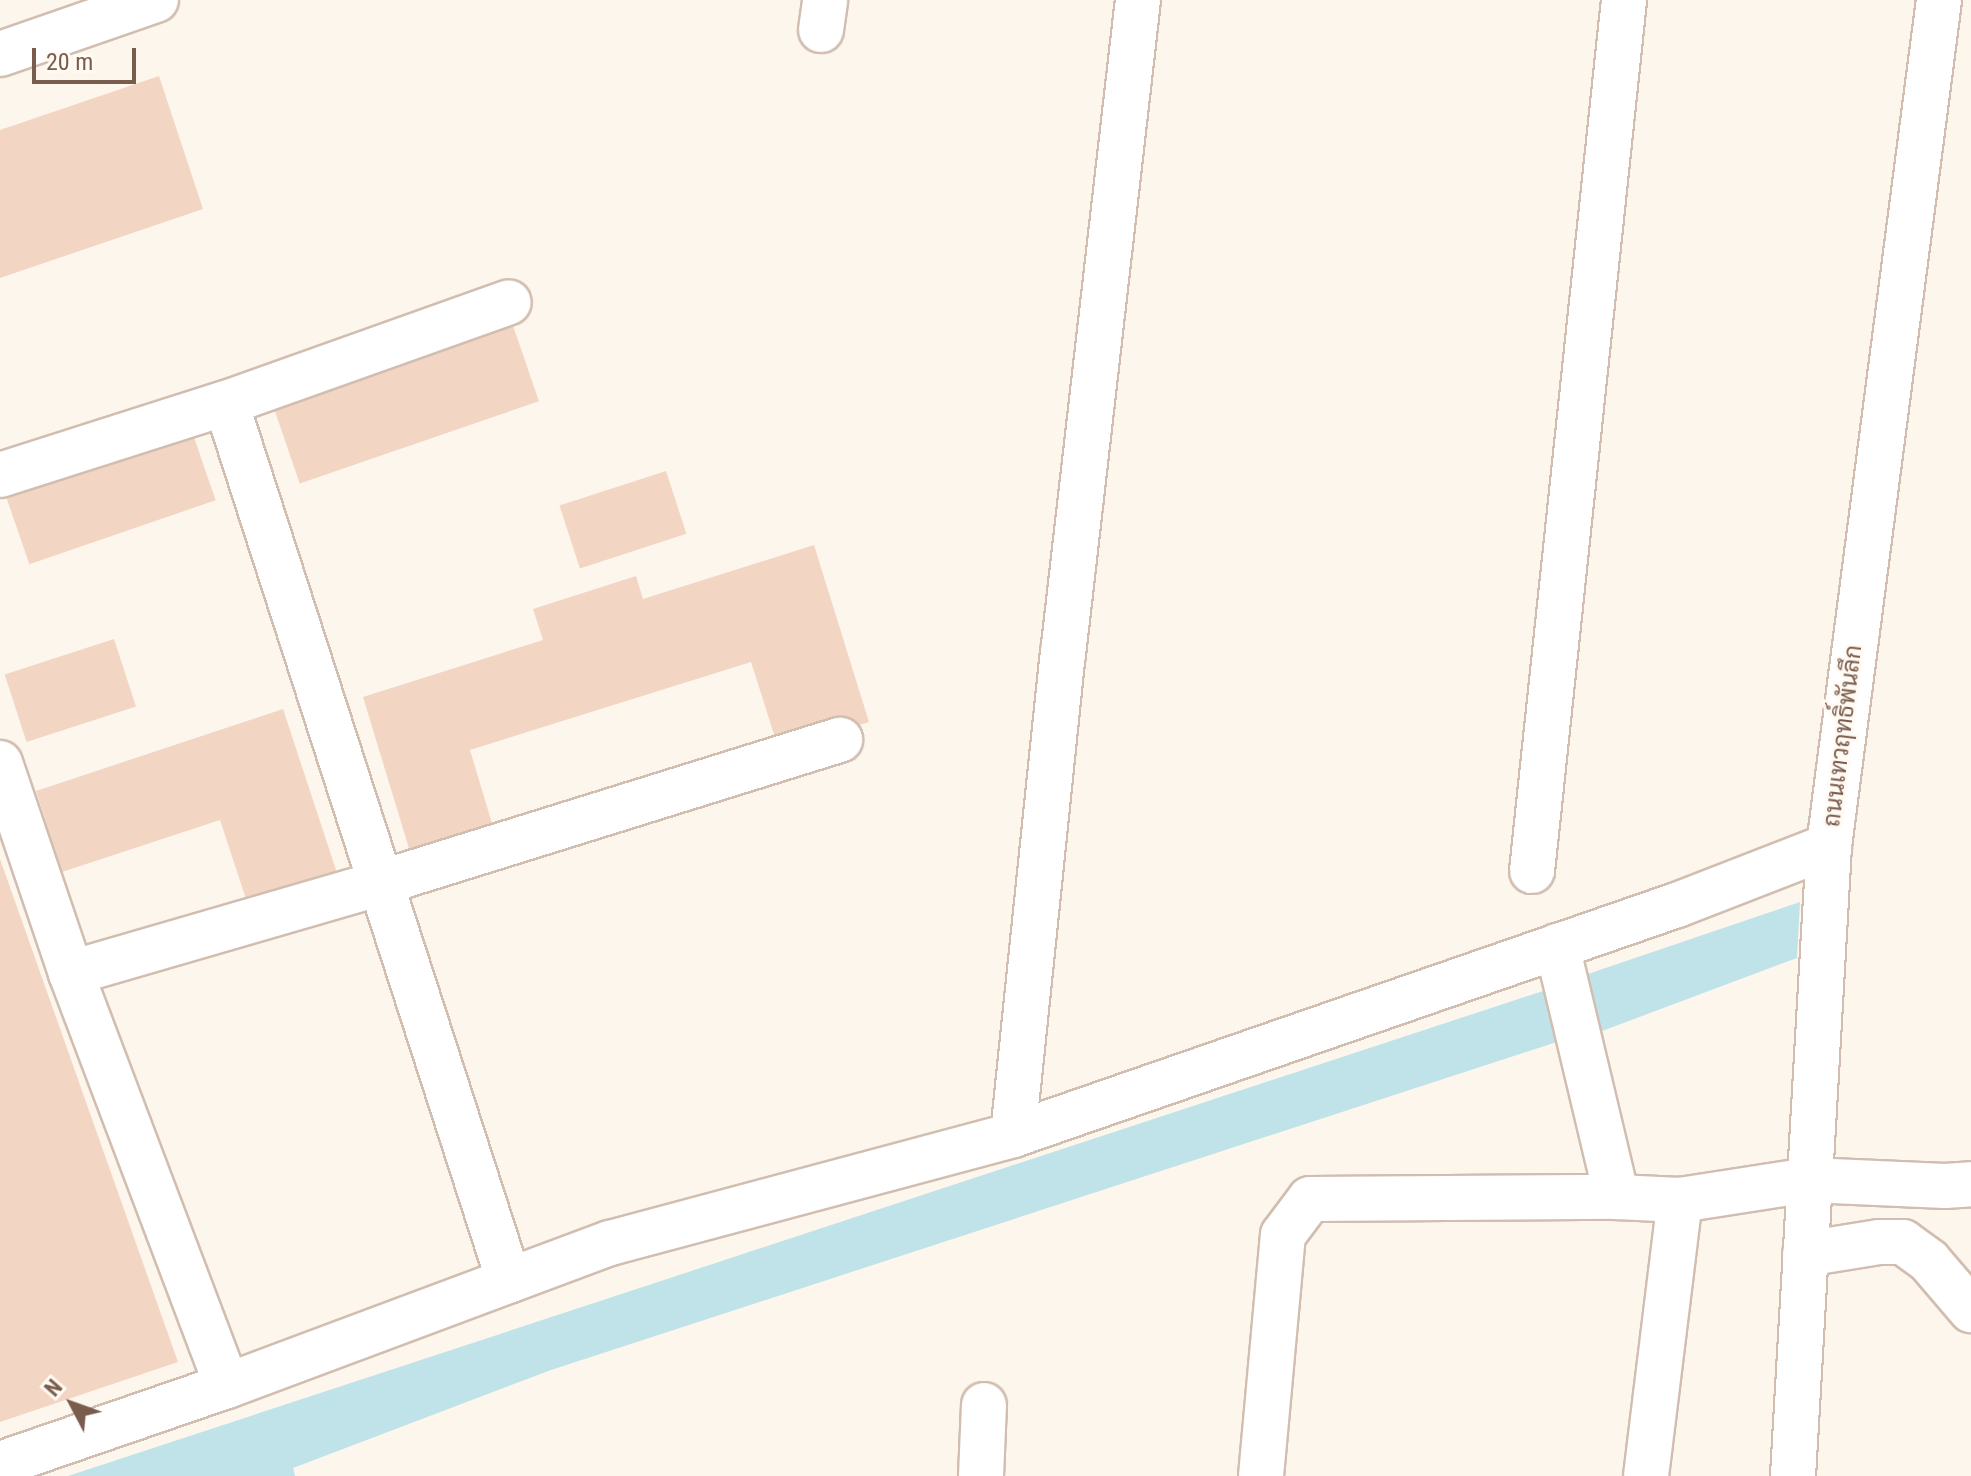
<!DOCTYPE html>
<meta charset="utf-8">
<style>
body{margin:0}
#map{position:relative;width:1971px;height:1476px;overflow:hidden;background:#fdf6ec;font-family:"Roboto Condensed",Sarabun,sans-serif}
div>[style]{position:absolute}
.water>*{inset:0;background:#bfe3e8}
.building>*{inset:0;background:#f3d5c3;transform-origin:0 0}
.roads{filter:drop-shadow(2px 0 #d1beb0) drop-shadow(-2px 0 #d1beb0) drop-shadow(0 2px #d1beb0) drop-shadow(0 -2px #d1beb0)}
.minor>*{height:44px;margin:-22px;padding:0 22px;transform-origin:22px;border-radius:22px;background:#fff}
span{translate:-50% -50%;white-space:nowrap;text-align:center;line-height:1.15;-webkit-text-stroke:6px #fffaf3;paint-order:stroke}
.street-label{font-size:24px;color:#7a5c4d}
.north{position:absolute;left:32px;top:1364px;width:80px;height:80px;-webkit-text-stroke:6px #fffaf3;paint-order:stroke;rotate:311deg;font-size:22px;font-weight:700;line-height:32px;text-align:center;color:#7a5c4d}
.north::after{content:'';display:block;margin:auto;width:28px;height:36px;background:#7a5c4d;clip-path:polygon(50% 0,100% 100%,50% 72%,0 100%)}
.scale{position:absolute;left:32px;top:48px;width:104px;height:36px;box-sizing:border-box;border:4px solid #7a5c4d;border-top:0;padding-left:10px;font-size:24px;line-height:28px;white-space:nowrap;color:#7a5c4d;-webkit-text-stroke:6px #fffaf3;paint-order:stroke}
</style>
<div id="map">
<div class="water">
<div style="clip-path:polygon(1800px 902px,1797px 958px,1602px 1031px,1582px 976px)"></div>
<div style="clip-path:polygon(1555px 987px,1572px 1037px,551px 1370px,293px 1468px,295px 1476px,68px 1476px)"></div>
</div>
<div class="building">
<div style="clip-path:polygon(159px 76px,203px 209px,0 278px,0 130px)"></div>
<div style="left:510px;top:317px;width:89px;height:253px;rotate:71deg"></div>
<div style="left:187px;top:417px;width:88px;height:197px;rotate:71deg"></div>
<div style="left:666px;top:471px;width:66px;height:112px;rotate:72deg"></div>
<div style="clip-path:polygon(814px 545px,869px 722px,779px 750px,751px 662px,470px 750px,494px 830px,411px 855px,363px 697px,543px 640px,533px 609px,636px 576px,643px 599px)"></div>
<div style="left:114px;top:639px;width:71px;height:115px;rotate:72deg"></div>
<div style="clip-path:polygon(283px 709px,340px 882px,250px 911px,220px 820px,62px 872px,36px 791px)"></div>
<div style="clip-path:polygon(0 859px,178px 1362px,0 1422px)"></div>
</div>
<div class="roads">
<div class="minor">
<div style="left:821px;top:30px;width:30px;rotate:-82deg"></div>
<div style="left:0;top:54px;width:165px;rotate:-19.1deg"></div>
<div style="left:226px;top:403px;width:922px;rotate:72.13deg"></div>
<div style="left:0;top:475px;width:237px;rotate:-17.7deg"></div>
<div style="left:226px;top:403px;width:300px;rotate:-19.6deg"></div>
<div style="left:0;top:763px;width:222px;rotate:71.3deg"></div>
<div style="left:71px;top:973px;width:441px;rotate:69.3deg"></div>
<div style="left:1532px;top:871px;width:876px;rotate:-83.97deg"></div>
<div style="left:1557px;top:946px;width:258px;rotate:76.6deg"></div>
<div style="left:71px;top:973px;width:322px;rotate:-16.2deg"></div>
<div style="left:380px;top:883px;width:482px;rotate:-17.3deg"></div>
<div style="left:1013px;top:1135px;width:484px;rotate:-84.1deg"></div>
<div style="left:1063px;top:654px;width:658px;rotate:-83.46deg"></div>
<div style="left:1805px;top:1254px;width:75px;rotate:-9.2deg"></div>
<div style="left:1879px;top:1242px;width:24px"></div>
<div style="left:1903px;top:1242px;width:32px;rotate:36deg"></div>
<div style="left:1929px;top:1261px;width:65px;rotate:49.4deg"></div>
<div style="left:0;top:1464px;width:240px;rotate:-19deg"></div>
<div style="left:227px;top:1386px;width:409px;rotate:-20.5deg"></div>
<div style="left:610px;top:1243px;width:417px;rotate:-15deg"></div>
<div style="left:1013px;top:1135px;width:703px;rotate:-19.11deg"></div>
<div style="left:1677px;top:905px;width:163px;rotate:-21.2deg"></div>
<div style="left:981px;top:1476px;width:71px;rotate:-87.6deg"></div>
<div style="left:1261px;top:1476px;width:242px;rotate:-84.8deg"></div>
<div style="left:1283px;top:1235px;width:45px;rotate:-53.1deg"></div>
<div style="left:1310px;top:1199px;width:307px;rotate:-0.4deg"></div>
<div style="left:1617px;top:1197px;width:63px;rotate:2.7deg"></div>
<div style="left:1680px;top:1200px;width:131px;rotate:-8.8deg"></div>
<div style="left:1809px;top:1180px;width:136px;rotate:2.5deg"></div>
<div style="left:1945px;top:1186px;width:26px;rotate:-4deg"></div>
<div style="left:1646px;top:1476px;width:278px;rotate:-83deg"></div>
<div style="left:1793px;top:1476px;width:631px;rotate:-86.73deg"></div>
<div style="left:1829px;top:846px;width:853px;rotate:-82.59deg"></div>
</div>
</div>
<div class="street-label">
<span style="left:1843px;top:736px;rotate:-83deg">ถนนเทวฤทธิ์พันลึก</span>
</div>
<div class="north">N</div>
<div class="scale">20 m</div>
</div>
